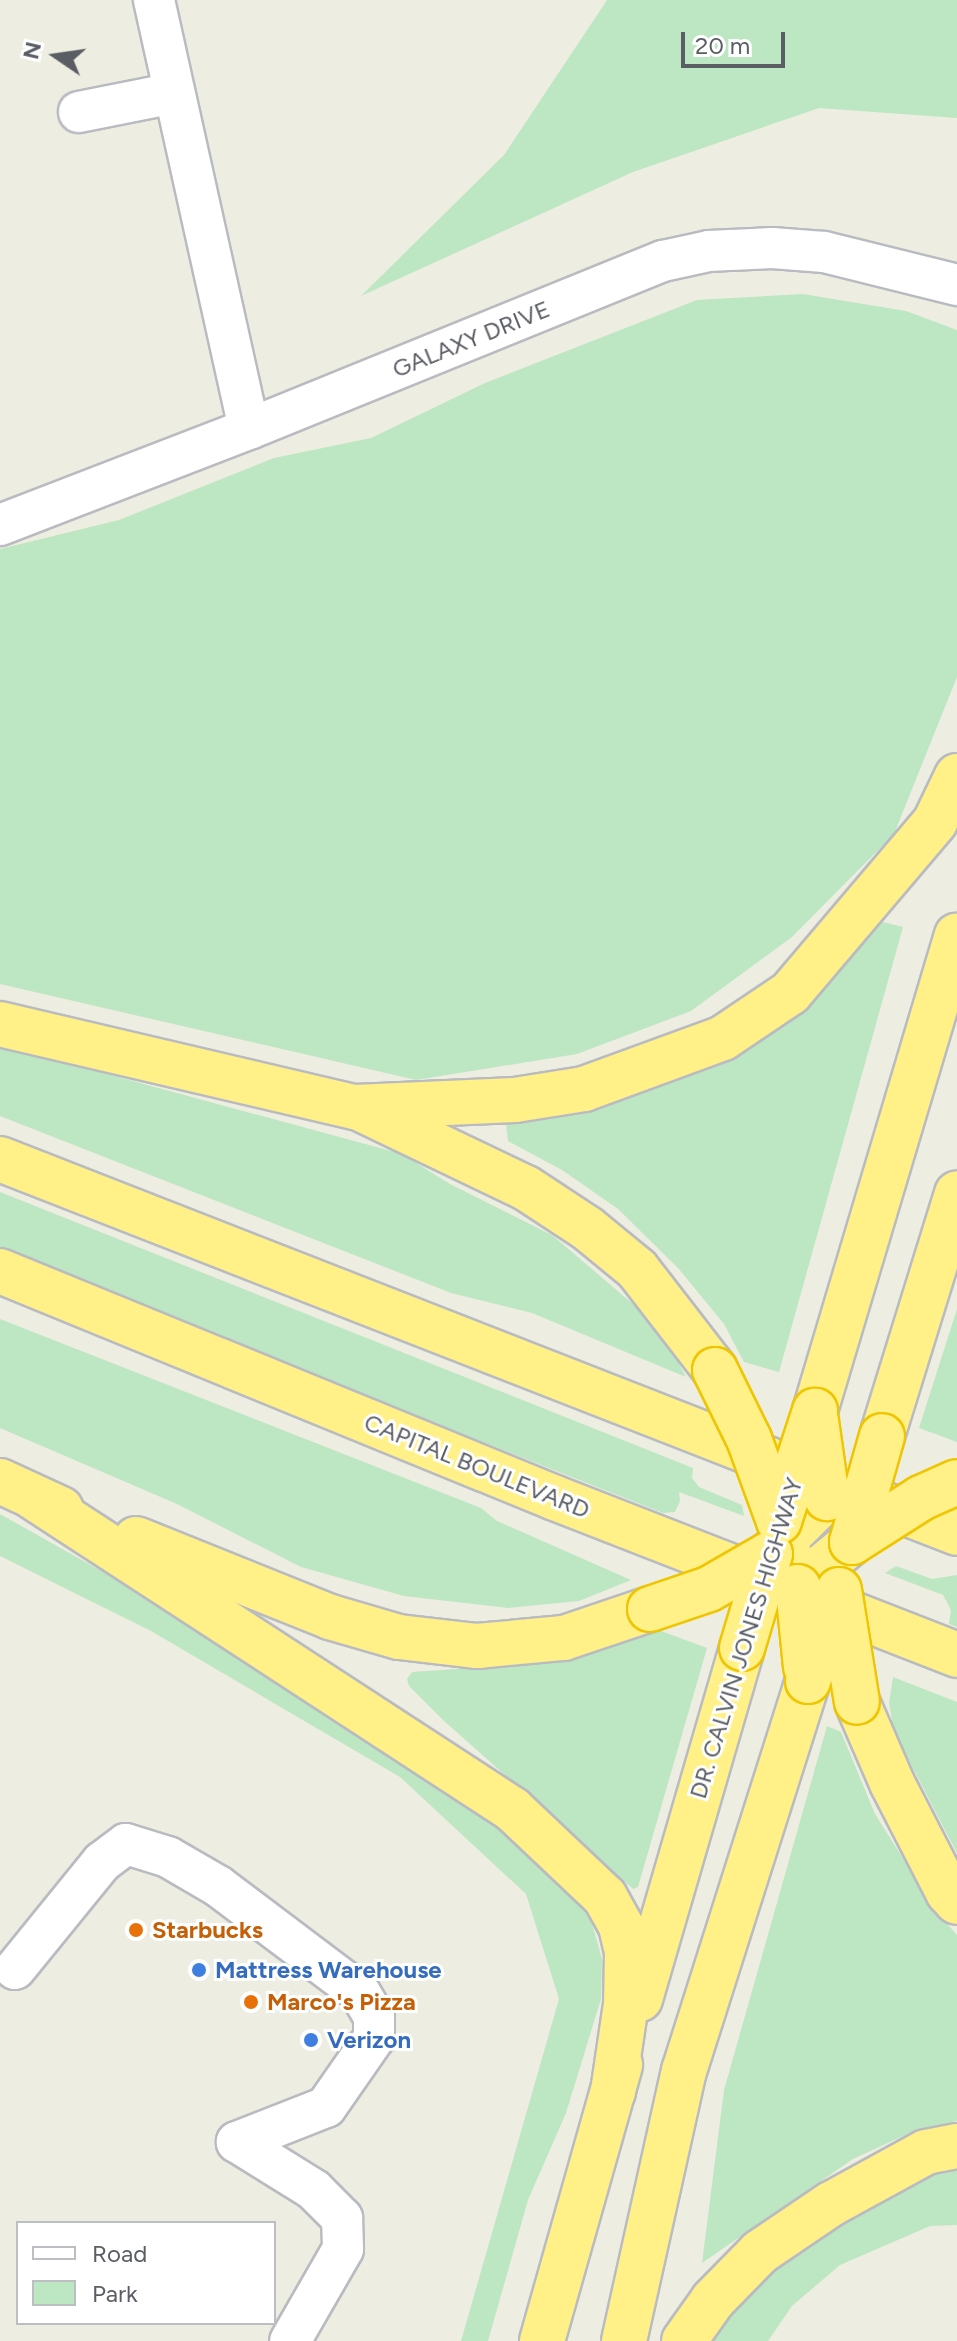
<!DOCTYPE html>
<style>
body{margin:0}
#map{position:relative;width:957px;height:2341px;overflow:hidden;background:#eeede1;font-family:Figtree,sans-serif}
div>[style]{position:absolute}
.green>*{inset:0;background:#bce7c2}
.roads{filter:drop-shadow(2px 0 #b9bbc1) drop-shadow(-2px 0 #b9bbc1) drop-shadow(0 2px #b9bbc1) drop-shadow(0 -2px #b9bbc1)}
.minor>*{height:40px;margin:-20px;padding:0 20px;transform-origin:20px;border-radius:20px;background:#fff}
.highway>*{height:44px;margin:-22px;padding:0 22px;transform-origin:22px;border-radius:22px;background:#fff187}
.bridges{filter:drop-shadow(2px 0 #efc500) drop-shadow(-2px 0 #efc500) drop-shadow(0 2px #efc500) drop-shadow(0 -2px #efc500)}
.highway-bridge>*{height:44px;margin:-22px;padding:0 22px;transform-origin:22px;border-radius:22px;background:#fff187}
.dots>*{width:22px;height:22px;translate:-50% -50%;box-sizing:border-box;border:4px solid #fff;border-radius:50%}
span{translate:-50% -50%;white-space:nowrap;text-align:center;line-height:1.15;-webkit-text-stroke:6px #fff;paint-order:stroke}
.street-label{font-size:24px;color:#5a5d63}
.food-label{font-size:24px;color:#c56008;font-weight:700}
.left{translate:0 -50%;text-align:left}
.shop-label{font-size:24px;color:#366cbe;font-weight:700}
.legend{position:absolute;left:16px;top:2221px;width:260px;height:104px;box-sizing:border-box;background:#fff;border:2px solid #bdbec1;margin:0;padding:10px 14px;list-style:none;font-size:24px;color:#5a5d63}
.legend li{display:flex;align-items:center;gap:16px;height:40px}
.legend b{width:40px;border:2px solid #bdbec1}
.north{position:absolute;left:16px;top:16px;width:80px;height:80px;-webkit-text-stroke:6px #fff;paint-order:stroke;rotate:283deg;font-size:22px;font-weight:700;line-height:32px;text-align:center;color:#5a5d63}
.north::after{content:'';display:block;margin:auto;width:28px;height:36px;background:#5a5d63;clip-path:polygon(50% 0,100% 100%,50% 72%,0 100%)}
.scale{position:absolute;left:681px;top:32px;width:104px;height:36px;box-sizing:border-box;border:4px solid #5a5d63;border-top:0;padding-left:10px;font-size:24px;line-height:28px;white-space:nowrap;color:#5a5d63;-webkit-text-stroke:6px #fff;paint-order:stroke}
</style>
<div id="map">
<div class="green">
<div style="clip-path:polygon(607px 0,957px 0,957px 118px,819px 108px,633px 172px,361px 296px,504px 155px)"></div>
<div style="clip-path:polygon(803px 294px,906px 311px,957px 330px,957px 677px,894px 834px,792px 937px,691px 1011px,577px 1054px,416px 1080px,0 984px,0 549px,119px 520px,274px 458px,371px 438px,485px 383px,697px 300px)"></div>
<div style="clip-path:polygon(883px 922px,903px 927px,779px 1372px,744px 1362px,724px 1324px,678px 1268px,618px 1209px,562px 1170px,508px 1141px,506px 1123px,569px 1112px,816px 985px)"></div>
<div style="clip-path:polygon(0 1045px,402px 1154px,450px 1184px,552px 1235px,660px 1327px,686px 1377px,532px 1313px,451px 1293px,0 1116px)"></div>
<div style="clip-path:polygon(0 1192px,693px 1468px,692px 1478px,699px 1487px,742px 1505px,744px 1516px,679px 1492px,680px 1501px,675px 1512px,663px 1513px,0 1252px)"></div>
<div style="clip-path:polygon(957px 1309px,957px 1442px,919px 1428px)"></div>
<div style="clip-path:polygon(0 1319px,481px 1508px,497px 1521px,631px 1580px,579px 1601px,508px 1608px,404px 1596px,301px 1567px,177px 1504px,0 1428px)"></div>
<div style="clip-path:polygon(0 1514px,153px 1600px,417px 1760px,587px 1906px,602px 1959px,601px 1999px,566px 2113px,528px 2200px,488px 2341px,461px 2341px,559px 1999px,526px 1894px,400px 1777px,151px 1631px,0 1556px)"></div>
<div style="clip-path:polygon(896px 1566px,932px 1579px,957px 1575px,957px 1627px,949px 1624px,951px 1610px,943px 1595px,885px 1573px)"></div>
<div style="clip-path:polygon(661px 1631px,707px 1648px,638px 1887px,633px 1889px,443px 1720px,409px 1686px,407px 1679px,412px 1672px,555px 1662px)"></div>
<div style="clip-path:polygon(893px 1677px,957px 1702px,957px 1853px,894px 1732px,889px 1703px)"></div>
<div style="clip-path:polygon(827px 1726px,841px 1732px,875px 1814px,936px 1911px,957px 1935px,957px 2121px,914px 2131px,853px 2159px,702px 2263px,724px 2090px)"></div>
<div style="clip-path:polygon(957px 2163px,957px 2225px,930px 2226px,840px 2265px,792px 2306px,768px 2341px,709px 2341px,754px 2284px,864px 2197px)"></div>
</div>
<div class="roads">
<div class="minor">
<div style="left:154px;top:0;width:439px;rotate:77.5deg"></div>
<div style="left:79px;top:112px;width:97px;rotate:-11.3deg"></div>
<div style="left:0;top:525px;width:267px;rotate:-21.1deg"></div>
<div style="left:249px;top:429px;width:447px;rotate:-22.1deg"></div>
<div style="left:663px;top:261px;width:47px;rotate:-12.3deg"></div>
<div style="left:709px;top:251px;width:63px;rotate:-2.7deg"></div>
<div style="left:772px;top:248px;width:52px;rotate:4.4deg"></div>
<div style="left:824px;top:252px;width:137px;rotate:13.9deg"></div>
<div style="left:15px;top:1969px;width:138px;rotate:-50.9deg"></div>
<div style="left:102px;top:1862px;width:30px;rotate:-37deg"></div>
<div style="left:126px;top:1844px;width:44px;rotate:17.2deg"></div>
<div style="left:168px;top:1857px;width:58px;rotate:30.1deg"></div>
<div style="left:218px;top:1886px;width:178px;rotate:37deg"></div>
<div style="left:360px;top:1993px;width:27px;rotate:59deg"></div>
<div style="left:374px;top:2016px;width:22px;rotate:90deg"></div>
<div style="left:374px;top:2038px;width:84px;rotate:124.8deg"></div>
<div style="left:326px;top:2107px;width:96px;rotate:158.5deg"></div>
<div style="left:237px;top:2142px;width:91px;rotate:31.9deg"></div>
<div style="left:314px;top:2190px;width:40px;rotate:45deg"></div>
<div style="left:342px;top:2218px;width:31px;rotate:88deg"></div>
<div style="left:343px;top:2249px;width:106px;rotate:119.9deg"></div>
</div>
<div class="highway">
<div style="left:0;top:1024px;width:365px;rotate:13.2deg"></div>
<div style="left:355px;top:1107px;width:160px;rotate:-2.5deg"></div>
<div style="left:515px;top:1100px;width:70px;rotate:-9.1deg"></div>
<div style="left:584px;top:1089px;width:148px;rotate:-20.1deg"></div>
<div style="left:723px;top:1038px;width:81px;rotate:-33.9deg"></div>
<div style="left:790px;top:993px;width:224px;rotate:-49.7deg"></div>
<div style="left:935px;top:822px;width:51px;rotate:-64.4deg"></div>
<div style="left:365px;top:1111px;width:178px;rotate:25.6deg"></div>
<div style="left:526px;top:1188px;width:73px;rotate:33.3deg"></div>
<div style="left:587px;top:1228px;width:65px;rotate:39.4deg"></div>
<div style="left:637px;top:1269px;width:128px;rotate:52.3deg"></div>
<div style="left:0;top:1159px;width:841px;rotate:21.35deg"></div>
<div style="left:0;top:1271px;width:600px;rotate:22.25deg"></div>
<div style="left:555px;top:1498px;width:432px;rotate:21.3deg"></div>
<div style="left:815px;top:1411px;width:496px;rotate:-73.4deg"></div>
<div style="left:882px;top:1436px;width:254px;rotate:-72.8deg"></div>
<div style="left:0;top:1481px;width:67px;rotate:24.7deg"></div>
<div style="left:33px;top:1497px;width:572px;rotate:33.08deg"></div>
<div style="left:512px;top:1809px;width:128px;rotate:43.4deg"></div>
<div style="left:605px;top:1897px;width:33px;rotate:61deg"></div>
<div style="left:621px;top:1926px;width:28px;rotate:77deg"></div>
<div style="left:627px;top:1953px;width:51px;rotate:91.1deg"></div>
<div style="left:626px;top:2004px;width:89px;rotate:98.4deg"></div>
<div style="left:870px;top:1499px;width:93px;rotate:21.3deg"></div>
<div style="left:136px;top:1539px;width:209px;rotate:21.9deg"></div>
<div style="left:330px;top:1617px;width:72px;rotate:16.2deg"></div>
<div style="left:399px;top:1637px;width:79px;rotate:6.6deg"></div>
<div style="left:477px;top:1646px;width:87px;rotate:-5.3deg"></div>
<div style="left:564px;top:1638px;width:91px;rotate:-18.6deg"></div>
<div style="left:770px;top:1554px;width:80px;rotate:-44.5deg"></div>
<div style="left:790px;top:1557px;width:31px;rotate:75deg"></div>
<div style="left:798px;top:1587px;width:70px;rotate:-39.8deg"></div>
<div style="left:857px;top:1702px;width:88px;rotate:66.6deg"></div>
<div style="left:892px;top:1783px;width:123px;rotate:62.8deg"></div>
<div style="left:948px;top:1892px;width:13px;rotate:48deg"></div>
<div style="left:640px;top:1999px;width:366px;rotate:-73.8deg"></div>
<div style="left:542px;top:2341px;width:287px;rotate:-74.2deg"></div>
<div style="left:624px;top:2341px;width:277px;rotate:-77.5deg"></div>
<div style="left:684px;top:2071px;width:409px;rotate:-72.4deg"></div>
<div style="left:684px;top:2341px;width:50px;rotate:-54.7deg"></div>
<div style="left:713px;top:2300px;width:67px;rotate:-45.6deg"></div>
<div style="left:760px;top:2252px;width:86px;rotate:-34.1deg"></div>
<div style="left:831px;top:2204px;width:108px;rotate:-28.7deg"></div>
<div style="left:926px;top:2152px;width:32px;rotate:-11deg"></div>
</div>
</div>
<div class="bridges">
<div class="highway-bridge">
<div style="left:715px;top:1370px;width:77px;rotate:63.8deg"></div>
<div style="left:749px;top:1439px;width:87px;rotate:69.9deg"></div>
<div style="left:816px;top:1421px;width:78px;rotate:81.9deg"></div>
<div style="left:779px;top:1521px;width:116px;rotate:-71.9deg"></div>
<div style="left:852px;top:1542px;width:82px;rotate:-32.5deg"></div>
<div style="left:921px;top:1498px;width:39px;rotate:-24deg"></div>
<div style="left:852px;top:1542px;width:110px;rotate:-74.2deg"></div>
<div style="left:798px;top:1587px;width:80px;rotate:84.3deg"></div>
<div style="left:839px;top:1590px;width:113px;rotate:80.9deg"></div>
<div style="left:650px;top:1609px;width:62px;rotate:-18.7deg"></div>
<div style="left:709px;top:1589px;width:70px;rotate:-29.8deg"></div>
<div style="left:742px;top:1648px;width:98px;rotate:-73.4deg"></div>
<div style="left:808px;top:1681px;width:90px;rotate:-71.2deg"></div>
</div>
</div>
<div class="dots">
<div style="left:136px;top:1930px;background:#e8710a"></div>
<div style="left:199px;top:1970px;background:#3f7fe0"></div>
<div style="left:251px;top:2002px;background:#e8710a"></div>
<div style="left:311px;top:2040px;background:#3f7fe0"></div>
</div>
<div class="street-label">
<span style="left:471px;top:339px;rotate:-22deg">GALAXY DRIVE</span>
<span style="left:477px;top:1466px;rotate:22deg">CAPITAL BOULEVARD</span>
<span style="left:746px;top:1638px;rotate:-73deg">DR. CALVIN JONES HIGHWAY</span>
</div>
<div class="food-label">
<span class="left" style="left:152px;top:1930px">Starbucks</span>
<span class="left" style="left:267px;top:2002px">Marco's Pizza</span>
</div>
<div class="shop-label">
<span class="left" style="left:215px;top:1970px">Mattress Warehouse</span>
<span class="left" style="left:327px;top:2040px">Verizon</span>
</div>
<ul class="legend">
<li><b style="height:10px;background:#fff"></b>Road</li>
<li><b style="height:22px;background:#bce7c2"></b>Park</li>
</ul>
<div class="north">N</div>
<div class="scale">20 m</div>
</div>
